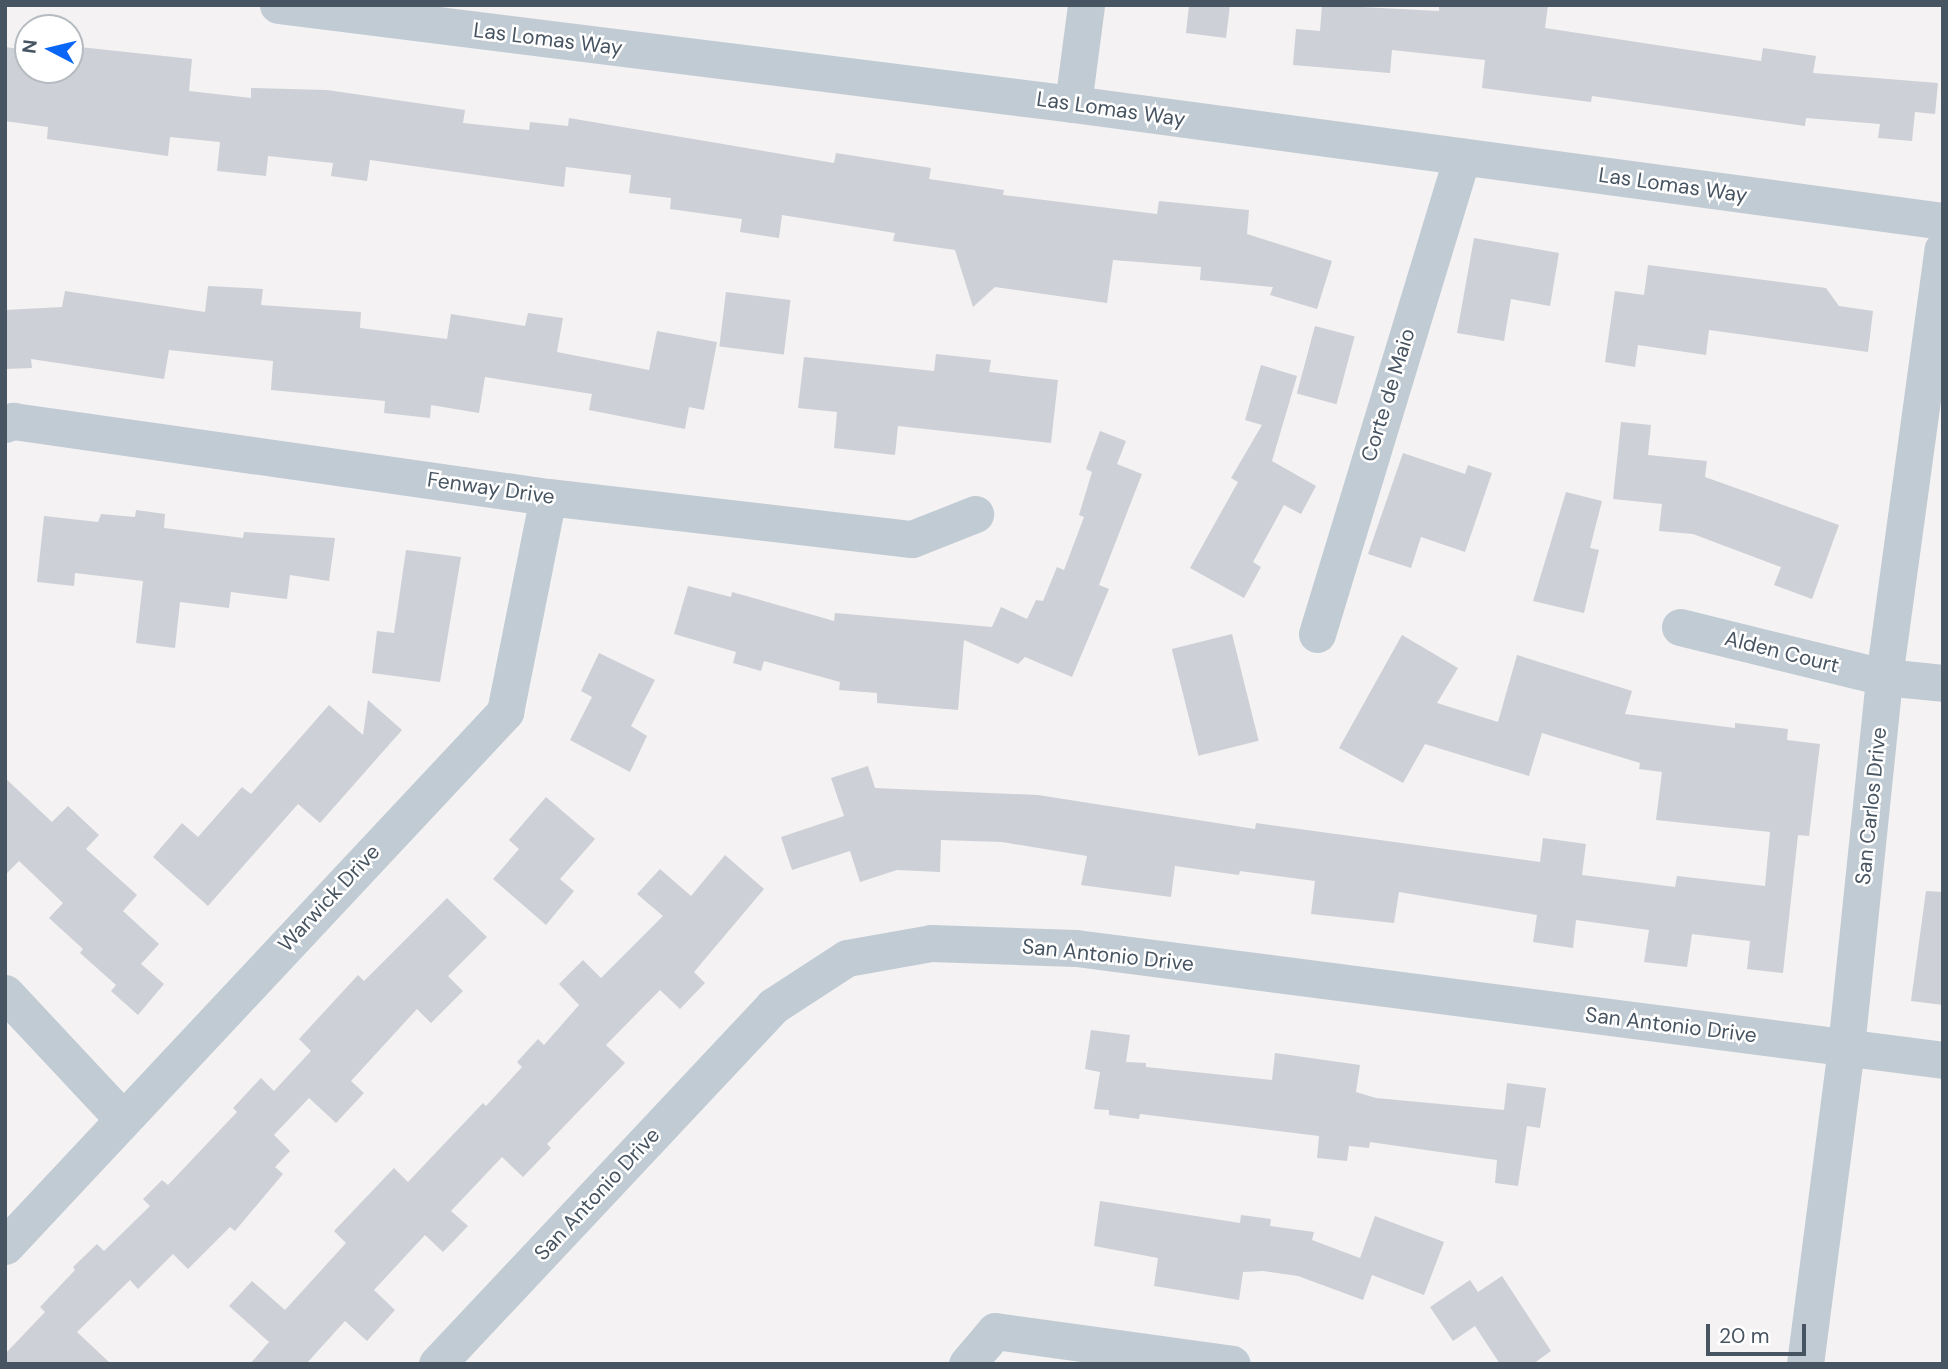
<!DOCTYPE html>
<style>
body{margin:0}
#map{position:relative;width:1948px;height:1369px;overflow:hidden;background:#f4f2f2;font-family:"DM Sans",sans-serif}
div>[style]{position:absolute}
.building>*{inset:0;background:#cdd0d6;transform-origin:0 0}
.street>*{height:37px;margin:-18.5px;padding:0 18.5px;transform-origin:18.5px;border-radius:18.5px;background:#c1cbd4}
span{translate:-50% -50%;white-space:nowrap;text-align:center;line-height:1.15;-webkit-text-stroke:5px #fff;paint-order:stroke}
.street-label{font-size:21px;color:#475461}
.frame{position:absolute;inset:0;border:7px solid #475461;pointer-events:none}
.north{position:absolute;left:14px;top:14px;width:70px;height:70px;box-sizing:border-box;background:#fff;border:2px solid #b5bbc0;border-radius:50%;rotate:277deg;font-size:19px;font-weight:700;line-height:28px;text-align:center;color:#475461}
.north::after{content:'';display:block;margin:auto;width:24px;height:32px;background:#0966f6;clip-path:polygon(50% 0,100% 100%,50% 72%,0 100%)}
.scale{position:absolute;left:1706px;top:1324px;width:100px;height:32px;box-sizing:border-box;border:4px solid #475461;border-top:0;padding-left:9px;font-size:21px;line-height:24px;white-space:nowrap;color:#475461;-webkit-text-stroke:5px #fff;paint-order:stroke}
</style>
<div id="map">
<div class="building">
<div style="clip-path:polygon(1189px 5px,1230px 5px,1226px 38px,1186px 33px)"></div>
<div style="clip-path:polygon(1322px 5px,1439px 11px,1439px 5px,1548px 5px,1545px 28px,1761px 61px,1763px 48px,1816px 56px,1813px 73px,1938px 83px,1935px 114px,1915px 112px,1912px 141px,1878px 138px,1880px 124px,1806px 118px,1805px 126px,1592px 96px,1591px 102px,1482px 88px,1485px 60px,1392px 50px,1390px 73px,1293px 65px,1296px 29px,1320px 31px)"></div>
<div style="clip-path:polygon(70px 46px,192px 59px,189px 91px,251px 98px,251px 88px,327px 90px,465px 110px,463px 123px,529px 130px,530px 122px,568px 126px,569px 118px,834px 163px,836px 153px,931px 168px,929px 179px,1004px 190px,1003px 195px,1157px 214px,1159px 201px,1249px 210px,1247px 234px,1332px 261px,1317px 309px,1270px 295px,1273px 287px,1200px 280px,1201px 267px,1113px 260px,1107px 303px,995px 287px,973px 307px,955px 250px,893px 241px,895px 233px,782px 215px,779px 238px,740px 232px,742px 219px,670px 209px,671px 198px,629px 193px,631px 175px,566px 167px,564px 187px,370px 160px,367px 181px,331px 176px,333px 163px,268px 156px,266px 176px,217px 171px,220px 142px,170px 137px,168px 156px,47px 139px,48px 127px,5px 121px,5px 47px,28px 50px,28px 70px,70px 70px)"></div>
<div style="clip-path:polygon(1474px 238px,1559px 253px,1550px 306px,1511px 299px,1504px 341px,1457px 333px)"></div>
<div style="clip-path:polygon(1648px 265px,1826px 288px,1839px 306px,1873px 311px,1868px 352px,1709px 330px,1706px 355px,1638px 345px,1635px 367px,1605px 362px,1615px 291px,1644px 295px)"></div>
<div style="clip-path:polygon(208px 286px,263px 289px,261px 305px,361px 312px,360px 328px,447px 339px,451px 314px,525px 326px,528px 313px,563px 318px,557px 352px,649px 370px,657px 331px,717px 342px,704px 410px,689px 407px,685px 429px,589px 410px,592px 394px,485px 377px,479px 413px,431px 405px,430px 418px,384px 413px,385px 401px,271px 390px,273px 361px,169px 350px,164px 379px,31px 359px,32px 368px,5px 369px,5px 310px,62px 307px,65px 291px,205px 312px)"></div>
<div style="left:726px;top:292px;width:65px;height:55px;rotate:7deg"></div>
<div style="left:1315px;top:326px;width:41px;height:70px;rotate:15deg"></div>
<div style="clip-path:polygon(936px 354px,991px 360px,989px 372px,1058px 380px,1051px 443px,898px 426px,895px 455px,834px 448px,837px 412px,798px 408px,804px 357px,934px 371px)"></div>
<div style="clip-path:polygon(1261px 365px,1297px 376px,1272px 461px,1316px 486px,1301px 514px,1284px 505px,1253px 562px,1261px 567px,1244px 598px,1190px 568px,1238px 482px,1231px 478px,1262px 425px,1245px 420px)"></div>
<div style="clip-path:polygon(1621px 422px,1651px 425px,1648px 455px,1707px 461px,1705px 477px,1839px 525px,1812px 599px,1774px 585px,1781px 567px,1693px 534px,1659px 531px,1662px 504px,1613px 499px)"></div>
<div style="clip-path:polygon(1100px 431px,1126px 441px,1117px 464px,1142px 474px,1099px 585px,1109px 589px,1072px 677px,1025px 657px,1018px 664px,964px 640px,958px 710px,877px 703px,877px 693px,839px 690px,840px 682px,764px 661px,761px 671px,733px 663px,736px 652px,674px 634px,688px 586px,731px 597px,732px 592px,834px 621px,835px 613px,992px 627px,1001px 607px,1027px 619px,1036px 600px,1043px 601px,1057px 567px,1064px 570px,1084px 517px,1079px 515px,1092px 472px,1086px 469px)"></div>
<div style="clip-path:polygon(1403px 453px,1465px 474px,1468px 465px,1492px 473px,1465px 552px,1421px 537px,1411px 568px,1368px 554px)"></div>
<div style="clip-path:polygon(1566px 492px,1602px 501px,1590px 548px,1599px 550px,1584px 613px,1533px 601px)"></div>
<div style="clip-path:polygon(136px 510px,165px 514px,164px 528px,243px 538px,244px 532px,335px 538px,329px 581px,290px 575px,287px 599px,231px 592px,229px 608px,180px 602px,175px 648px,136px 643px,143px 581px,75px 573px,74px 586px,37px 582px,44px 516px,98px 522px,101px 514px,135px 517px)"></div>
<div style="clip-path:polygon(406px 550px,461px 557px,440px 682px,372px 673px,377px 631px,394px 633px)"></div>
<div style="left:1232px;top:634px;width:110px;height:62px;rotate:76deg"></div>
<div style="clip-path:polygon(1402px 635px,1458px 668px,1437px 703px,1498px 722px,1517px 655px,1632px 691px,1625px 714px,1735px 728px,1735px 723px,1788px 729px,1787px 740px,1820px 744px,1809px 836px,1798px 835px,1783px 973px,1747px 969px,1750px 941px,1692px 934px,1687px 967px,1644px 962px,1649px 930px,1576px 920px,1573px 948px,1533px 942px,1537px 915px,1399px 892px,1394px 923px,1311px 914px,1315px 881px,1240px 871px,1239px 875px,1175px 866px,1171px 897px,1081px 885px,1087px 856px,1002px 842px,941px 840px,940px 872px,897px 870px,860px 882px,850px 851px,792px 870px,781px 837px,844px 816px,831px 778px,868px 766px,875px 788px,1038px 795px,1255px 829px,1256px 823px,1540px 862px,1543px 838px,1586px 844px,1582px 875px,1675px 887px,1677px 876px,1765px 886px,1770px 832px,1656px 820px,1662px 772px,1639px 769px,1640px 763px,1542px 733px,1529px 776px,1425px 744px,1403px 783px,1339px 748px)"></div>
<div style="clip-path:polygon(599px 653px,655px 680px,631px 726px,647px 736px,630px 772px,570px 740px,592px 697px,581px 691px)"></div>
<div style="clip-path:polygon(368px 700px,402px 730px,320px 823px,298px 804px,208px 906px,153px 857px,182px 823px,198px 837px,242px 787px,251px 794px,329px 705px,363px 735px)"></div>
<div style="clip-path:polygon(5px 778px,52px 822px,68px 806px,99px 835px,86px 849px,137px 895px,123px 911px,159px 944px,141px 964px,164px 984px,138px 1015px,111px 991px,116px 985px,80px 953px,83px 949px,49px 918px,63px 903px,19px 861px,5px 875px)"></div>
<div style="clip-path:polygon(546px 797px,595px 839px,560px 879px,574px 891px,546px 925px,493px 879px,519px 849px,509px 840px)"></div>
<div style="clip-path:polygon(725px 855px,764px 889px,694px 972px,705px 983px,680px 1009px,660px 990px,606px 1045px,625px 1063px,547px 1144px,551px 1148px,523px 1177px,502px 1157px,451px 1211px,468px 1226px,443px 1252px,425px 1235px,374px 1290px,395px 1310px,367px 1341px,345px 1321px,306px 1364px,250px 1364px,269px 1342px,229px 1306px,252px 1281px,285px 1310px,346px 1243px,334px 1231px,394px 1168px,408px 1182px,483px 1103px,486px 1106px,522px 1067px,517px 1062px,538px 1039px,544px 1045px,579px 1005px,559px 984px,583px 960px,601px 978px,663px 916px,637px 894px,660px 869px,691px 896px)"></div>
<div style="clip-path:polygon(1926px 891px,1943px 892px,1943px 1005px,1911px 1001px)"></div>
<div style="clip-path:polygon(447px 898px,487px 937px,448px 976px,463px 991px,431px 1023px,417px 1009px,351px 1081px,364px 1093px,336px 1123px,309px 1098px,274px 1135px,290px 1151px,275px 1167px,283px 1174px,235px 1231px,230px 1227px,188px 1269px,173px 1254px,138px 1289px,130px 1280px,77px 1332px,111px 1364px,5px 1364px,5px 1354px,45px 1312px,40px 1307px,75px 1270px,73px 1267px,97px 1244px,104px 1251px,150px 1206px,143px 1199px,162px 1180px,168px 1185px,237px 1112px,233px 1108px,261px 1078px,274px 1091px,311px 1051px,299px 1039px,358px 975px,364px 981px)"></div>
<div style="clip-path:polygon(1091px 1030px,1130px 1035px,1126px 1062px,1146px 1063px,1146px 1067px,1272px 1080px,1275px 1053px,1360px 1065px,1356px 1092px,1376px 1098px,1504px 1110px,1507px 1083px,1546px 1088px,1540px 1128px,1527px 1126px,1518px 1186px,1495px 1183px,1497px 1160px,1489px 1159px,1370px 1142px,1369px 1148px,1349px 1146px,1347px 1161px,1317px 1158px,1319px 1136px,1140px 1114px,1139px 1119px,1109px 1115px,1109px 1110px,1094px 1109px,1100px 1072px,1085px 1069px)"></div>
<div style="clip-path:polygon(1100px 1201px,1240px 1223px,1241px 1215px,1271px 1219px,1270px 1226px,1314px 1232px,1312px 1240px,1360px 1258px,1375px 1216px,1444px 1242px,1424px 1295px,1372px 1275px,1363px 1300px,1298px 1276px,1263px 1271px,1243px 1272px,1239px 1300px,1154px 1286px,1158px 1258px,1094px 1246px)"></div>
<div style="clip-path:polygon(1502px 1276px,1551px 1351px,1533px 1364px,1500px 1364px,1475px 1326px,1453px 1341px,1430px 1307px,1470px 1280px,1478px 1292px)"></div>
</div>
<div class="street">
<div style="left:278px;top:5px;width:801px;rotate:7.1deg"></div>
<div style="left:1073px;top:104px;width:878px;rotate:7.66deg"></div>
<div style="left:1073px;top:104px;width:100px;rotate:-82.5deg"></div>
<div style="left:5px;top:424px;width:9px;rotate:-21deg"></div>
<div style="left:13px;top:421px;width:540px;rotate:8.09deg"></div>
<div style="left:548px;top:497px;width:366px;rotate:6.6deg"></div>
<div style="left:912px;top:539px;width:68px;rotate:-21.6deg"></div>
<div style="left:1680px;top:627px;width:210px;rotate:13.8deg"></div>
<div style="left:1884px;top:677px;width:59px;rotate:5.8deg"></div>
<div style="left:1317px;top:634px;width:499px;rotate:-73.1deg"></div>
<div style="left:5px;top:993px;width:171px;rotate:46.9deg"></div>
<div style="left:5px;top:1246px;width:732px;rotate:-46.88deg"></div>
<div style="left:505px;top:712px;width:219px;rotate:-78.7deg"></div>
<div style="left:437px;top:1364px;width:491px;rotate:-46.8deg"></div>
<div style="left:773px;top:1006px;width:88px;rotate:-33deg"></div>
<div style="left:847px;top:958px;width:85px;rotate:-10.1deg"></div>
<div style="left:931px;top:943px;width:145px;rotate:2deg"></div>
<div style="left:1076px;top:948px;width:874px;rotate:7.36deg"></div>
<div style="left:967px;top:1364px;width:43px;rotate:-49.7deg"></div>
<div style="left:995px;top:1331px;width:239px;rotate:7.9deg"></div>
<div style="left:1805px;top:1364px;width:320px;rotate:-82.6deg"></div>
<div style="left:1846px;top:1047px;width:372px;rotate:-84.1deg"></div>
<div style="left:1884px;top:677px;width:432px;rotate:-82.2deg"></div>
</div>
<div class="street-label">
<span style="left:548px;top:39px;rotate:7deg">Las Lomas Way</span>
<span style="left:1111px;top:109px;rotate:8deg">Las Lomas Way</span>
<span style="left:1673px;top:185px;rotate:8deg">Las Lomas Way</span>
<span style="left:1388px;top:395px;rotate:-73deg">Corte de Maio</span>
<span style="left:491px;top:488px;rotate:8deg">Fenway Drive</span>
<span style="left:1782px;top:652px;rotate:14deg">Alden Court</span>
<span style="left:1871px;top:806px;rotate:-84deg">San Carlos Drive</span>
<span style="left:329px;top:898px;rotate:-47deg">Warwick Drive</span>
<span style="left:1108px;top:955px;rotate:6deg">San Antonio Drive</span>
<span style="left:1671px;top:1025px;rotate:7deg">San Antonio Drive</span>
<span style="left:597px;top:1194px;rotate:-47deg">San Antonio Drive</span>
</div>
<div class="frame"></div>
<div class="north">N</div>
<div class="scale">20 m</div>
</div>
